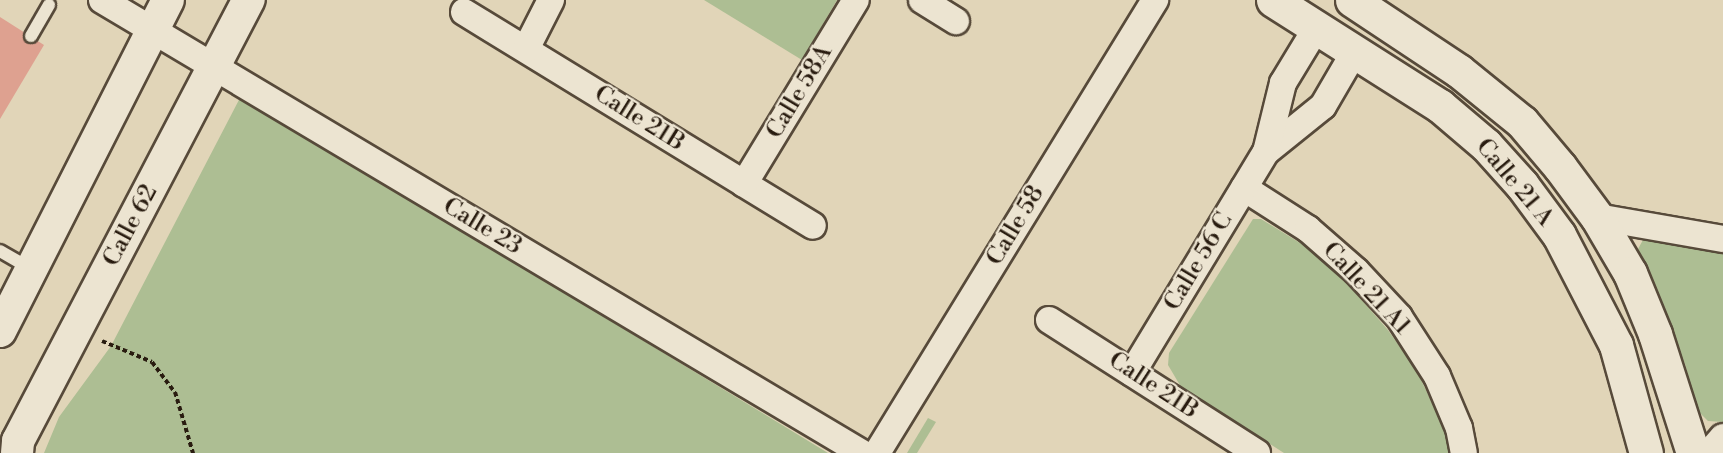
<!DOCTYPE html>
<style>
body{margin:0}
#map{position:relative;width:1723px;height:453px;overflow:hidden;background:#e1d5b8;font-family:"Libre Bodoni",serif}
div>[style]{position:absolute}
.green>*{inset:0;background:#adbe93}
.building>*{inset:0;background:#dea190}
.path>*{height:4px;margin-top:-2px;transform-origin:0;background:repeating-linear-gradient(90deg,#291c10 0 4.5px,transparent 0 7.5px)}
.roads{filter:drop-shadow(2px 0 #574a3a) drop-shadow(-2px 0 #574a3a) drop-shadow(0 2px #574a3a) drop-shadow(0 -2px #574a3a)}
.service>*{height:12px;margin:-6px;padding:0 6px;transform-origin:6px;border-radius:6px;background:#ece4d1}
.minor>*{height:26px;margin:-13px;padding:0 13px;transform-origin:13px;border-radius:13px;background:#ece4d1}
.tertiary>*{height:32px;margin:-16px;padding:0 16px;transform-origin:16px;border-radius:16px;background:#ece4d1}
.secondary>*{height:33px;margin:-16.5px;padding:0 16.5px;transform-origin:16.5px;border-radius:16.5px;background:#ece4d1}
span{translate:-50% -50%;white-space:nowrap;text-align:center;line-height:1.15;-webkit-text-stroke:4.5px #ece4d1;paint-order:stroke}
.street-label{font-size:24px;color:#291c10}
</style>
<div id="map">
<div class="green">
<div style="clip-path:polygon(704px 0,837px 0,802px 60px)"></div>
<div style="clip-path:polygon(241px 96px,828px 453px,44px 453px,59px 417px,111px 346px)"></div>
<div style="clip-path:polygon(1253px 219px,1261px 219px,1305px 246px,1345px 281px,1388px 330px,1418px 373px,1445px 431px,1449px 453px,1284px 453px,1181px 387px,1168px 365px,1169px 353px)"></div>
<div style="clip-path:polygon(1652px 237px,1723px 251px,1723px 422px,1708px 421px,1697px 410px,1685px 364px,1638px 249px,1644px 238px)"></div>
<div style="clip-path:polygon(928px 418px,936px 422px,917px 453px,907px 453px)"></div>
</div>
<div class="building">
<div style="clip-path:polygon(0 17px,44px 45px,0 119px)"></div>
</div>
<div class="path">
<div style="left:102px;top:341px;width:54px;rotate:22.8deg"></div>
<div style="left:152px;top:362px;width:38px;rotate:53deg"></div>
<div style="left:175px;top:392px;width:64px;rotate:73.6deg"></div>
</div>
<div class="roads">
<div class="service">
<div style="left:31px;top:36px;width:36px;rotate:-60deg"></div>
<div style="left:0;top:251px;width:34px;rotate:30deg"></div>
</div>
<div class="minor">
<div style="left:102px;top:0;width:885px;rotate:30.8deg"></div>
<div style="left:922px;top:0;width:40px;rotate:32deg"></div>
<div style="left:464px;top:12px;width:409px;rotate:31.5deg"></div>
<div style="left:526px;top:49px;width:55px;rotate:-63deg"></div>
<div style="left:1266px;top:152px;width:73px;rotate:-38.9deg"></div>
<div style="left:1323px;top:106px;width:64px;rotate:-59.8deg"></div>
<div style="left:744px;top:184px;width:215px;rotate:-58.7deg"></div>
<div style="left:1244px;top:188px;width:76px;rotate:32.6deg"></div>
<div style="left:1308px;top:229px;width:64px;rotate:41.2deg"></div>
<div style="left:1356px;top:271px;width:63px;rotate:46.9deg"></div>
<div style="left:1399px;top:317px;width:70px;rotate:57.2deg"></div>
<div style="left:1437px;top:376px;width:56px;rotate:67.1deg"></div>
<div style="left:1459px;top:428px;width:25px;rotate:79deg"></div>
<div style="left:1597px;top:217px;width:128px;rotate:9.9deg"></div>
<div style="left:1049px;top:320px;width:247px;rotate:32.6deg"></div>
<div style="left:1132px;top:373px;width:258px;rotate:-58.8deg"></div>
<div style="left:1266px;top:152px;width:71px;rotate:-76.2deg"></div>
<div style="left:1283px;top:83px;width:66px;rotate:-58.7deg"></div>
<div style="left:877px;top:453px;width:532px;rotate:-58.46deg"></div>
<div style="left:1709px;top:453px;width:21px;rotate:-49deg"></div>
</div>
<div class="tertiary">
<div style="left:0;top:331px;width:371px;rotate:-63.1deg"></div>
<div style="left:17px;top:453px;width:12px;rotate:-85deg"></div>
<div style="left:18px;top:441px;width:498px;rotate:-62.4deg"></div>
</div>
<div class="secondary">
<div style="left:1273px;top:0;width:198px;rotate:32.4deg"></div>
<div style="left:1440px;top:106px;width:60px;rotate:40.3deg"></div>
<div style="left:1486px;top:145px;width:54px;rotate:48deg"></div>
<div style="left:1522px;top:185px;width:62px;rotate:53.5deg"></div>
<div style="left:1559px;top:235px;width:124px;rotate:62.6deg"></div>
<div style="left:1616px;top:345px;width:112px;rotate:74.5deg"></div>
<div style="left:1352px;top:0;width:128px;rotate:33.6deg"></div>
<div style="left:1459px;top:71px;width:81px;rotate:39deg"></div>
<div style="left:1522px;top:122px;width:59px;rotate:49.8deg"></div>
<div style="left:1560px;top:167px;width:62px;rotate:53.5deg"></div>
<div style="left:1597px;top:217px;width:65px;rotate:59.5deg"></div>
<div style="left:1630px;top:273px;width:66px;rotate:67.7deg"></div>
<div style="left:1655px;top:334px;width:125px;rotate:72.3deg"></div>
</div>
</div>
<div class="street-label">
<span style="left:800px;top:92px;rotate:-59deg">Calle 58A</span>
<span style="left:639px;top:119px;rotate:32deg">Calle 21B</span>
<span style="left:1514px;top:183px;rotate:50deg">Calle 21 A</span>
<span style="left:131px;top:226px;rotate:-62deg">Calle 62</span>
<span style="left:1016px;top:226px;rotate:-59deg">Calle 58</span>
<span style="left:482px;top:227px;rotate:31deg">Calle 23</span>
<span style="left:1199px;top:262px;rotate:-59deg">Calle 56 C</span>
<span style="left:1366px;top:289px;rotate:47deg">Calle 21 A1</span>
<span style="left:1153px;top:386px;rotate:33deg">Calle 21B</span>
</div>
</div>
